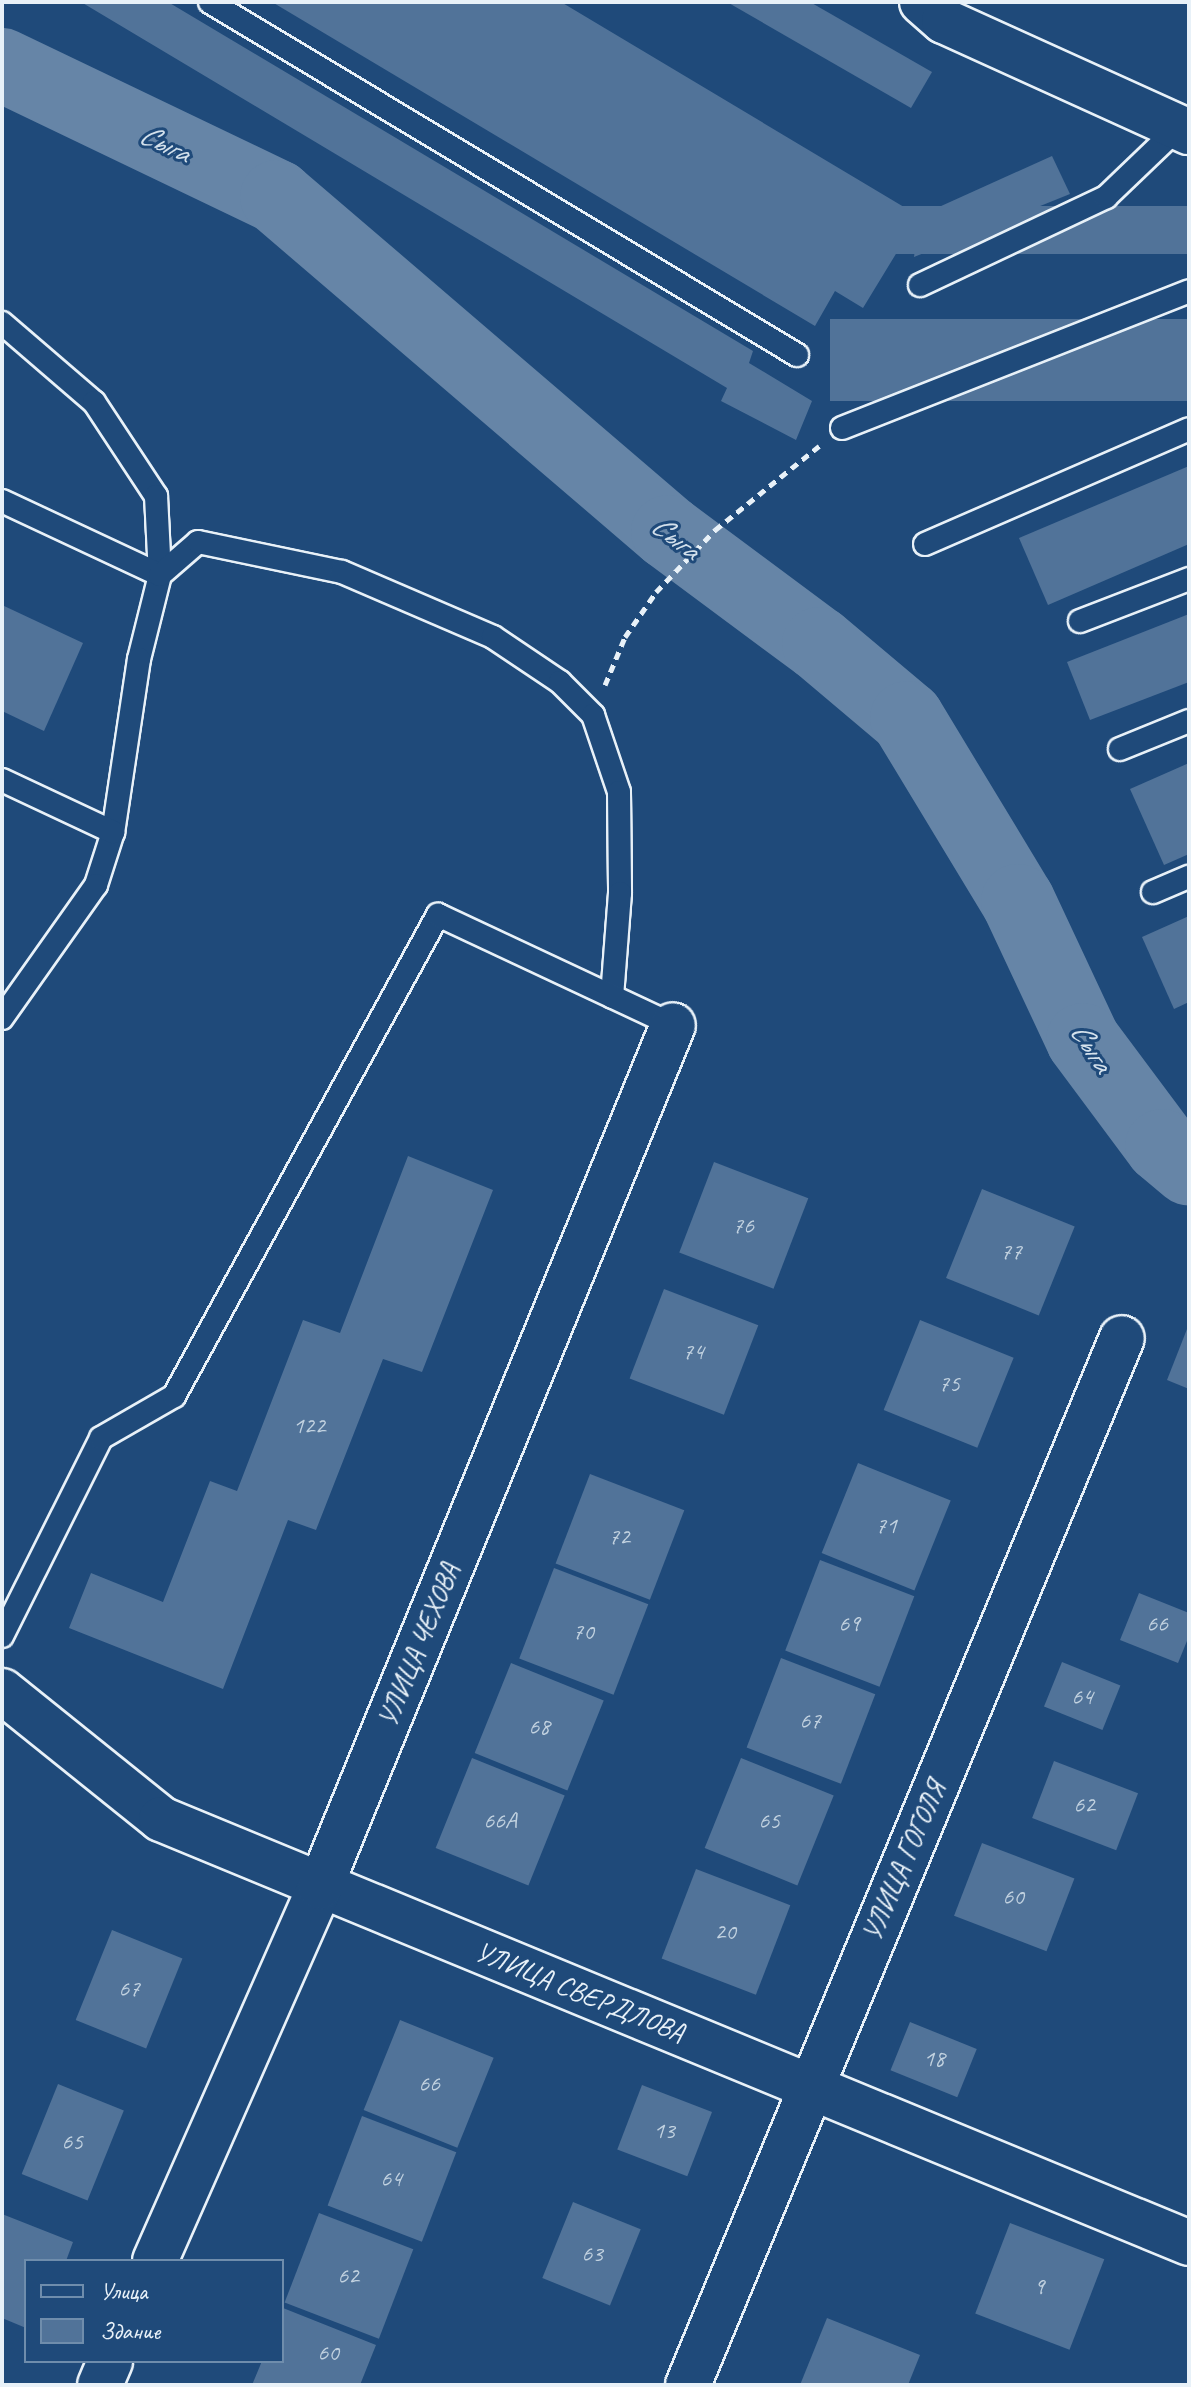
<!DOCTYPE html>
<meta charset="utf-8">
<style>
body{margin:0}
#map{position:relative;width:1191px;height:2387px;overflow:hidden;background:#1f4a7a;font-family:Caveat,sans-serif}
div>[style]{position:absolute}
.river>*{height:74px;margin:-37px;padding:0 37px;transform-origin:37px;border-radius:37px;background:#6685a7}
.building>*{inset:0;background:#517399;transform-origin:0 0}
.path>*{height:5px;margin-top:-2.5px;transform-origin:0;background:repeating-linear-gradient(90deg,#e8f1f8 0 8px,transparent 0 14px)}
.roads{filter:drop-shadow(2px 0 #e8f1f8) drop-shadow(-2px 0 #e8f1f8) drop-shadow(0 2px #e8f1f8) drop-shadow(0 -2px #e8f1f8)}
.service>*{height:22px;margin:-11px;padding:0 11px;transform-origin:11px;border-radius:11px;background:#1f4a7a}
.minor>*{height:44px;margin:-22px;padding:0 22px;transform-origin:22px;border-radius:22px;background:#1f4a7a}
span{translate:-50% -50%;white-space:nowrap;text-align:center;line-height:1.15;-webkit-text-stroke:6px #1f4a7a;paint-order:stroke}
.number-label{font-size:24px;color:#c2d2e0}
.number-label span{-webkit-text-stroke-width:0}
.street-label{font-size:28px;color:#e8f1f8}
.water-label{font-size:30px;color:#d4e1ec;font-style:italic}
.frame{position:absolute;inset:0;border:4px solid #e8f1f8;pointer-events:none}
.legend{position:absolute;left:24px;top:2259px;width:260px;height:104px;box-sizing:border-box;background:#1f4a7a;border:2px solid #6f8dac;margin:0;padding:10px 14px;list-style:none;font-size:24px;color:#e8f1f8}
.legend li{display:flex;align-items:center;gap:16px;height:40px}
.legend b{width:40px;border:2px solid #6f8dac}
</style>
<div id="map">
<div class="river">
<div style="left:2px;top:65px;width:305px;rotate:25.6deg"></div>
<div style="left:277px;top:197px;width:515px;rotate:40.59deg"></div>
<div style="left:668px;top:532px;width:188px;rotate:36.6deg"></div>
<div style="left:819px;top:644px;width:115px;rotate:40.1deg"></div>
<div style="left:907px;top:718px;width:214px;rotate:58.8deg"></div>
<div style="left:1018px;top:901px;width:153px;rotate:64.9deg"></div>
<div style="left:1083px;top:1040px;width:132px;rotate:53.3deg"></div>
<div style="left:1162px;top:1146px;width:35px;rotate:40deg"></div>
</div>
<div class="building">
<div style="clip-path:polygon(81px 2px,168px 2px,753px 351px,749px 363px,812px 401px,796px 440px,721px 401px,727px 388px)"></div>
<div style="clip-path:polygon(272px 2px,561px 2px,919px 216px,863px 308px,835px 291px,815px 326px)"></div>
<div style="clip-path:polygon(727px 2px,810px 2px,932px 72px,911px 108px)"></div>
<div style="clip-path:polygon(1052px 156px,1070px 194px,914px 257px,919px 216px)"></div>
<div style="left:1189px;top:206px;width:48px;height:378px;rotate:90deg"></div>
<div style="left:1189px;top:319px;width:82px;height:359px;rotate:90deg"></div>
<div style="clip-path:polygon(1189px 466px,1189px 544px,1048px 605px,1019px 538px)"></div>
<div style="clip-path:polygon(2px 605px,83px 643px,44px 731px,2px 711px)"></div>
<div style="clip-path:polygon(1189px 614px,1189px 682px,1090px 720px,1067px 662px)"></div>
<div style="clip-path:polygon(1189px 763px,1189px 854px,1164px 865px,1130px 789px)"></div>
<div style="clip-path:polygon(1189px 916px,1189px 1002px,1174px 1009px,1142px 937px)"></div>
<div style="clip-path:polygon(408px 1156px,493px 1190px,422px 1372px,383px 1359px,316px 1530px,288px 1520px,223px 1689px,69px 1628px,91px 1573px,163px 1602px,210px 1481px,237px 1491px,303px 1320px,340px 1333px)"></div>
<div style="left:714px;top:1162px;width:101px;height:97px;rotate:21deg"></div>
<div style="left:982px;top:1189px;width:100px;height:96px;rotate:22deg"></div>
<div style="left:664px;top:1289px;width:101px;height:96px;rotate:21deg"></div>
<div style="left:920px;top:1320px;width:101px;height:97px;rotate:22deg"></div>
<div style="clip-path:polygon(1189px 1324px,1189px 1389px,1167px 1380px)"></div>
<div style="left:858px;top:1463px;width:100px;height:97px;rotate:22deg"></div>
<div style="left:590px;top:1474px;width:101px;height:96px;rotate:21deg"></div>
<div style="left:820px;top:1560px;width:101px;height:97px;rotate:21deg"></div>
<div style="left:554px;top:1568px;width:101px;height:97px;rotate:21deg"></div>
<div style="clip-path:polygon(1139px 1593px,1189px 1613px,1189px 1636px,1178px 1663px,1120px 1640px)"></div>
<div style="left:781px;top:1658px;width:101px;height:96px;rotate:21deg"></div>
<div style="left:1062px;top:1662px;width:63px;height:48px;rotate:22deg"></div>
<div style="left:511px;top:1663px;width:100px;height:97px;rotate:22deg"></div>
<div style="left:472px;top:1758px;width:100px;height:97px;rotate:22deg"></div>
<div style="left:741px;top:1758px;width:100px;height:97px;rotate:22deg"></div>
<div style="left:1054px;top:1761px;width:90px;height:61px;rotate:21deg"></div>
<div style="left:982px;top:1843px;width:99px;height:78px;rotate:21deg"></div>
<div style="left:696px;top:1869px;width:101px;height:96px;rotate:21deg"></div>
<div style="left:112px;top:1930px;width:76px;height:97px;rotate:22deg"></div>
<div style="left:400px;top:2020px;width:101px;height:97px;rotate:22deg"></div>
<div style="left:910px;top:2022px;width:72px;height:52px;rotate:22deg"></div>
<div style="left:58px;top:2084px;width:71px;height:97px;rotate:22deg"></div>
<div style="left:642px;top:2085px;width:75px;height:69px;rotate:21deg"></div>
<div style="left:362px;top:2116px;width:101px;height:96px;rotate:21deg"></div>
<div style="left:573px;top:2202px;width:73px;height:82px;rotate:22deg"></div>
<div style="left:319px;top:2213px;width:101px;height:96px;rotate:21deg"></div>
<div style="clip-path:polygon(2px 2214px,73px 2242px,66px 2261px,26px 2261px,26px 2328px,2px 2318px)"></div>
<div style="left:1010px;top:2223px;width:101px;height:97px;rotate:21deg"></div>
<div style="clip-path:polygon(283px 2308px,376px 2345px,360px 2385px,252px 2385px,262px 2361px,282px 2361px)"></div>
<div style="clip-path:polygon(827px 2318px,920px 2355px,908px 2385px,800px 2385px)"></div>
</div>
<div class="path">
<div style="left:605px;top:685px;width:52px;rotate:-67.4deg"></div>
<div style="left:625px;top:637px;width:55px;rotate:-55.4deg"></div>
<div style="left:656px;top:592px;width:86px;rotate:-46.4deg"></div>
<div style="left:715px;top:530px;width:134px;rotate:-38.9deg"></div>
</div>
<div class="roads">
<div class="service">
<div style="left:210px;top:2px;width:685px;rotate:31.02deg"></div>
<div style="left:920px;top:285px;width:206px;rotate:-25.3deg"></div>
<div style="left:1106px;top:197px;width:101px;rotate:-43.8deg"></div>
<div style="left:2px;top:323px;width:121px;rotate:40.7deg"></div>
<div style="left:94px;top:402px;width:113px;rotate:56.6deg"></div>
<div style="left:156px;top:496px;width:79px;rotate:87.1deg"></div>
<div style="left:160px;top:575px;width:87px;rotate:104deg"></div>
<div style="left:139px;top:659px;width:175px;rotate:98.5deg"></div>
<div style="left:113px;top:832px;width:56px;rotate:107.8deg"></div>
<div style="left:96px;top:885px;width:163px;rotate:125.3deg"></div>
<div style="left:842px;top:428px;width:373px;rotate:-21.5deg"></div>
<div style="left:2px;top:501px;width:174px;rotate:25.1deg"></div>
<div style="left:160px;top:575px;width:50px;rotate:-41deg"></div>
<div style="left:198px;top:542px;width:147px;rotate:11.8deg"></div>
<div style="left:342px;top:572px;width:164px;rotate:23.3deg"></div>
<div style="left:493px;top:637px;width:81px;rotate:33.9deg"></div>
<div style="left:560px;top:682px;width:47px;rotate:45deg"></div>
<div style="left:593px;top:715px;width:81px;rotate:71.3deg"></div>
<div style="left:619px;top:792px;width:101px;rotate:89.4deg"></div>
<div style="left:620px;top:893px;width:104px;rotate:94.4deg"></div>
<div style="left:925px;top:544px;width:288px;rotate:-23.5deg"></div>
<div style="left:1080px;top:621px;width:117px;rotate:-21.1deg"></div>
<div style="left:1120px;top:749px;width:74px;rotate:-22.1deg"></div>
<div style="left:2px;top:780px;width:123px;rotate:25.1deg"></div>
<div style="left:1153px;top:892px;width:39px;rotate:-23deg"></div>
<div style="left:2px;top:1636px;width:221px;rotate:-63.4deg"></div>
<div style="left:101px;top:1438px;width:84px;rotate:-29.9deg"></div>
<div style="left:174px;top:1396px;width:549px;rotate:-61.24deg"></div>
<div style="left:438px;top:915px;width:259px;rotate:25.1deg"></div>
</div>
<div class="minor">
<div style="left:922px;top:2px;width:29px;rotate:41deg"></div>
<div style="left:944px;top:21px;width:269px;rotate:24.4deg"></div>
<div style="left:2px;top:1691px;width:204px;rotate:38.8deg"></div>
<div style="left:161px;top:1819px;width:1112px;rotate:22.41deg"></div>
<div style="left:155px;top:2261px;width:409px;rotate:-66.2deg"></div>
<div style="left:320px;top:1887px;width:931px;rotate:-67.73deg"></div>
<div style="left:100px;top:2385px;width:26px;rotate:-67deg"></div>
<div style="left:688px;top:2385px;width:1133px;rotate:-67.49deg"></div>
</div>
</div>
<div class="number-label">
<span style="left:743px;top:1226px">76</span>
<span style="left:1011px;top:1252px">77</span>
<span style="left:693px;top:1352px">74</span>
<span style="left:949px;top:1384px">75</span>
<span style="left:309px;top:1426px">122</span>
<span style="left:886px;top:1526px">71</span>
<span style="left:619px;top:1537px">72</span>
<span style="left:849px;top:1624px">69</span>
<span style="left:1157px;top:1624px">66</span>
<span style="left:583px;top:1632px">70</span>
<span style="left:1082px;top:1697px">64</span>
<span style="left:810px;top:1721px">67</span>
<span style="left:539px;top:1727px">68</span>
<span style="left:1084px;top:1805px">62</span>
<span style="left:500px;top:1821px">66А</span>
<span style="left:769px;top:1821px">65</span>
<span style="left:1013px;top:1897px">60</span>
<span style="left:725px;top:1932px">20</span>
<span style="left:129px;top:1989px">67</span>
<span style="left:934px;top:2059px">18</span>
<span style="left:429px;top:2084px">66</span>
<span style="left:664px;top:2131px">13</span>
<span style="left:72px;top:2142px">65</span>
<span style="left:391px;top:2179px">64</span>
<span style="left:592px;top:2254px">63</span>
<span style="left:348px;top:2276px">62</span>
<span style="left:1039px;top:2287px">9</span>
<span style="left:328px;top:2353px">60</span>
</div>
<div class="street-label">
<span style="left:419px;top:1645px;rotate:-68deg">УЛИЦА ЧЕХОВА</span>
<span style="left:904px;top:1861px;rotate:-67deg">УЛИЦА ГОГОЛЯ</span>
<span style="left:580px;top:1992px;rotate:22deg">УЛИЦА СВЕРДЛОВА</span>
</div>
<div class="water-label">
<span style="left:165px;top:143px;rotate:26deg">Сыга</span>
<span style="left:676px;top:537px;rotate:38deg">Сыга</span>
<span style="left:1092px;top:1047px;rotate:58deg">Сыга</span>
</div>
<div class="frame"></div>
<ul class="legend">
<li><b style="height:10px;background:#1f4a7a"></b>Улица</li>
<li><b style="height:22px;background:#517399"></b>Здание</li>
</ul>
</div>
